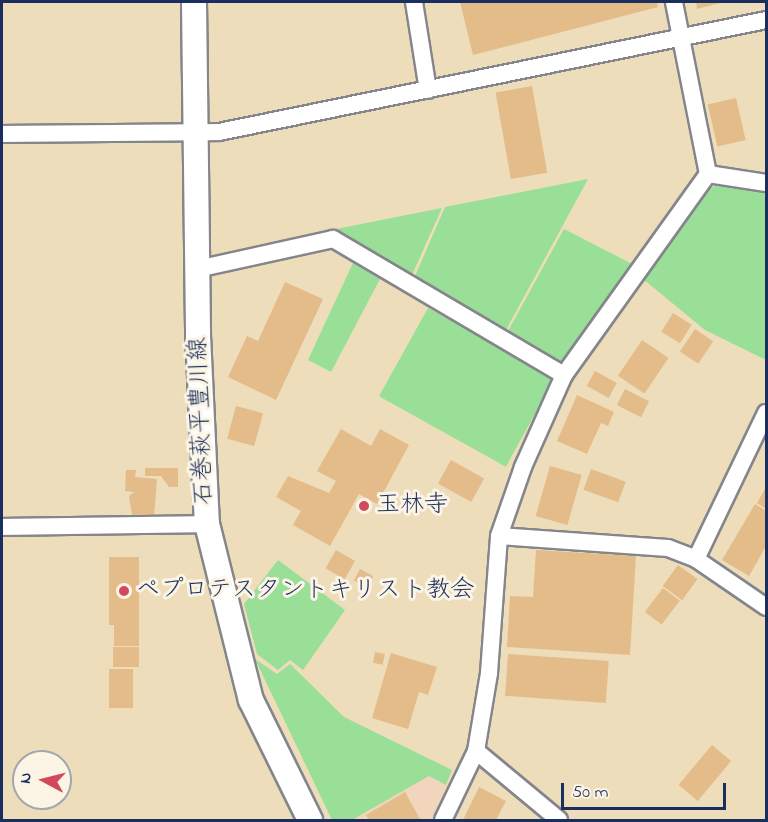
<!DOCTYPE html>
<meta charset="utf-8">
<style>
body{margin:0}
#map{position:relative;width:768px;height:822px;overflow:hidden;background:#edddba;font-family:"Indie Flower","Klee One",sans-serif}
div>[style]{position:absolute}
.built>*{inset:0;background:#f1d5bd}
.green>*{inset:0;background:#99df97;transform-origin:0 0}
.building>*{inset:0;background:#e4bc8a;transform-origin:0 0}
.roads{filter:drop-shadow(2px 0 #84868c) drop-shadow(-2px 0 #84868c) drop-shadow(0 2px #84868c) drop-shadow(0 -2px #84868c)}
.minor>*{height:16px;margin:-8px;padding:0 8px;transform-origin:8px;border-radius:8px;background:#fff}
.secondary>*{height:24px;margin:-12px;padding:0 12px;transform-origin:12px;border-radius:12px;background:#fff}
.dots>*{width:16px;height:16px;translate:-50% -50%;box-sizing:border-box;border:3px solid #fcf5e5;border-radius:50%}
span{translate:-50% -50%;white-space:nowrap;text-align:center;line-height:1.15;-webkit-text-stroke:6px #fcf5e5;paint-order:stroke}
.street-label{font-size:24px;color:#1b2f5e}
.poi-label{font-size:24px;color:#1b2f5e}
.left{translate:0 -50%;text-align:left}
.frame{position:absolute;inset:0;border:3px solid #1b2f5e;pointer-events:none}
.north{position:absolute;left:12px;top:750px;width:60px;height:60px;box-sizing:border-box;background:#fcf5e5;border:2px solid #a2a6af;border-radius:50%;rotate:277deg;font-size:16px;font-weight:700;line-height:24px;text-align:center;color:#1b2f5e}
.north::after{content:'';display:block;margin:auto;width:21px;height:27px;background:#d1495b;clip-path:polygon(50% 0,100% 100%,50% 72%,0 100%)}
.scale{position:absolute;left:561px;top:783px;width:165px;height:27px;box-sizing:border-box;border:3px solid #1b2f5e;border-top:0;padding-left:8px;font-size:18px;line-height:21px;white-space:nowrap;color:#1b2f5e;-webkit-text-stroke:4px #fcf5e5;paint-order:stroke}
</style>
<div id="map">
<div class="built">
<div style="clip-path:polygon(429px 776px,446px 785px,431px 820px,353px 820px)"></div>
</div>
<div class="green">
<div style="clip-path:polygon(588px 179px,506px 330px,415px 276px,445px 207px)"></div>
<div style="clip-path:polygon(718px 184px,766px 191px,766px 360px,705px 330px,643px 279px,706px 191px)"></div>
<div style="clip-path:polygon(442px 208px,412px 275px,336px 229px)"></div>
<div style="clip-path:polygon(564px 229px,634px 265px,563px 364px,508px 331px)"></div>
<div style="clip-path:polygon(353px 263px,380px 279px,331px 372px,308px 360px)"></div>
<div style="left:428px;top:308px;width:145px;height:101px;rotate:29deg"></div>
<div style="clip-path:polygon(278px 560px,345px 610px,303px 670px,290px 660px,278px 670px,257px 654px,244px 604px)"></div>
<div style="clip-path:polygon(255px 659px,277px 674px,290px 664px,344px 717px,452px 770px,446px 785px,429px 776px,352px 820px,332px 820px)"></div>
</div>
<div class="building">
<div style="clip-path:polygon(460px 2px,657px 2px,658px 7px,473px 55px)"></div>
<div style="clip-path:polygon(696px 2px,724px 2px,697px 9px)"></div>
<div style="left:532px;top:86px;width:88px;height:37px;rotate:80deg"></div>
<div style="left:736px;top:98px;width:43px;height:29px;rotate:77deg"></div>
<div style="clip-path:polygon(285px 282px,323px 299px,276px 400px,228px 377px,247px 336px,258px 341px)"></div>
<div style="left:673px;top:313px;width:22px;height:22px;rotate:32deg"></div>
<div style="left:695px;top:329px;width:22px;height:27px;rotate:34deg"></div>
<div style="left:642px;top:340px;width:32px;height:43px;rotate:34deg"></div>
<div style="left:595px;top:371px;width:25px;height:17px;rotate:29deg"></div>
<div style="left:625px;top:389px;width:27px;height:18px;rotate:27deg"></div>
<div style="clip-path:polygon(577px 395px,614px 412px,608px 426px,601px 423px,587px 454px,557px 441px)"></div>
<div style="left:236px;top:406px;width:28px;height:34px;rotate:15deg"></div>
<div style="clip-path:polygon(341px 429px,371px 446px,380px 429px,409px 445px,377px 504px,359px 494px,330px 546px,293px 525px,301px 511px,276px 497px,288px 476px,329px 493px,336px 481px,317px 471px)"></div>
<div style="left:451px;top:460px;width:38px;height:27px;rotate:29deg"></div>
<div style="left:550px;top:466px;width:33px;height:52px;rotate:16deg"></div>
<div style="clip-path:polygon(145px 468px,178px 468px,178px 487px,169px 487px,161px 476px,145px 476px)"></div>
<div style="left:591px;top:469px;width:37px;height:22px;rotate:20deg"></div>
<div style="clip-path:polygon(126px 470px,136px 470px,135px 477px,157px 479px,154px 517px,132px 515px,129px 496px,134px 492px,125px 491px)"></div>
<div style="clip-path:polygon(766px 487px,766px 509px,757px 503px)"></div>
<div style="clip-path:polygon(755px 504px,766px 511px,766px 546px,749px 576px,722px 560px)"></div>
<div style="left:336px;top:550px;width:22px;height:21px;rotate:30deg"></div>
<div style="clip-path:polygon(536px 550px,636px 556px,630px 655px,507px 647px,510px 596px,533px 597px)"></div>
<div style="clip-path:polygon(109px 557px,139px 557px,139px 646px,114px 646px,114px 625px,109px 625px)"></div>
<div style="left:678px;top:565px;width:24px;height:26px;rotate:36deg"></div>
<div style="left:360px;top:569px;width:15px;height:13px;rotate:28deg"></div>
<div style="left:663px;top:588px;width:21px;height:30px;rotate:37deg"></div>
<div style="left:113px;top:647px;width:26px;height:20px"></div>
<div style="left:375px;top:652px;width:10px;height:11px;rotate:11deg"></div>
<div style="clip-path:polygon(391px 653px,437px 667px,428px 695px,419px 692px,408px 729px,372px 718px)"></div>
<div style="left:508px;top:654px;width:101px;height:42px;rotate:4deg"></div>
<div style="left:109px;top:669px;width:24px;height:39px"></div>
<div style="left:712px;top:745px;width:25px;height:52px;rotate:40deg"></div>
<div style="clip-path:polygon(479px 787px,506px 801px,496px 820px,463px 820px)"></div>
<div style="clip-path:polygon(405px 792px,420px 819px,369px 820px,366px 815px)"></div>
</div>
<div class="roads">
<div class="minor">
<div style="left:414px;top:2px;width:89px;rotate:81deg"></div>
<div style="left:2px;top:134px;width:217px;rotate:-0.5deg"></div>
<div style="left:219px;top:132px;width:558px;rotate:-11.57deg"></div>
<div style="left:708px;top:174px;width:59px;rotate:8.8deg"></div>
<div style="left:197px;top:269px;width:139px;rotate:-12.4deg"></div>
<div style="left:333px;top:239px;width:268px;rotate:30.5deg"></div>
<div style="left:2px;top:527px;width:205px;rotate:-0.8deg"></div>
<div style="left:499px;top:536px;width:169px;rotate:4.1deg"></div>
<div style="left:668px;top:548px;width:30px;rotate:21deg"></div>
<div style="left:696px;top:559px;width:85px;rotate:34.4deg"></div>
<div style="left:696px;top:559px;width:162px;rotate:-64.4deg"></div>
<div style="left:476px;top:751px;width:108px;rotate:39.7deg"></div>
<div style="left:443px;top:820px;width:76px;rotate:-64.4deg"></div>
<div style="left:476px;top:751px;width:79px;rotate:-80.5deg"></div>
<div style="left:489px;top:673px;width:137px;rotate:-85.8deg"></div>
<div style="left:499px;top:536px;width:73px;rotate:-70.8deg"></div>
<div style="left:523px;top:467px;width:101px;rotate:-66deg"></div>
<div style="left:564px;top:375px;width:247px;rotate:-54.4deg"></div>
<div style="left:708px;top:174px;width:175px;rotate:-101.2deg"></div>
</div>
<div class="secondary">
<div style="left:194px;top:2px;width:333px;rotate:89.3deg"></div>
<div style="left:198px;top:335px;width:189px;rotate:87.3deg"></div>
<div style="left:207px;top:524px;width:181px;rotate:76deg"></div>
<div style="left:251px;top:700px;width:134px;rotate:63.8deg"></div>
</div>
</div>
<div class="dots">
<div style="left:364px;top:506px;background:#d1495b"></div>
<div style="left:124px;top:591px;background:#d1495b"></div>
</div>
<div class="street-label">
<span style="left:202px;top:421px;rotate:-92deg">石巻萩平豊川線</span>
</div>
<div class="poi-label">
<span class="left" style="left:376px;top:506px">玉林寺</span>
<span class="left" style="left:136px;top:591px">ペプロテスタントキリスト教会</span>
</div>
<div class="frame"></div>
<div class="north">N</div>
<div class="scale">50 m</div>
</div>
